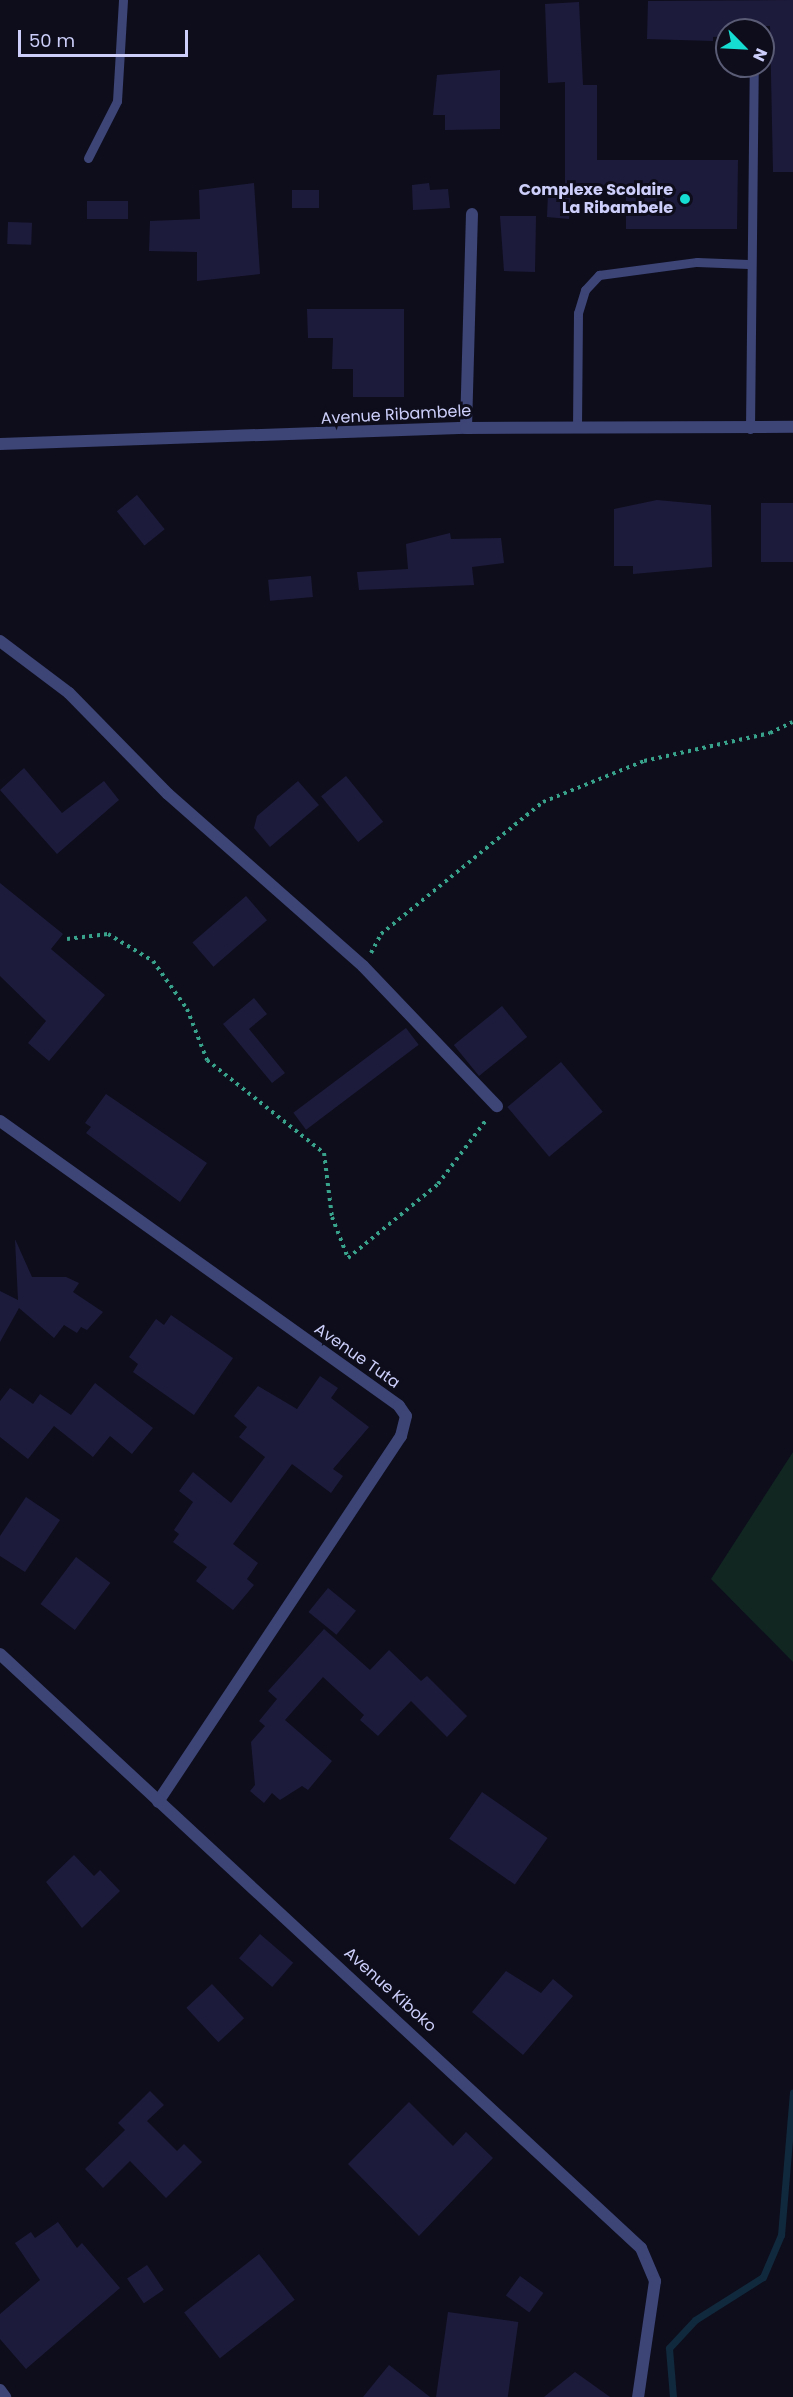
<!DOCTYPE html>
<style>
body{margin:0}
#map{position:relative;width:793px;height:2397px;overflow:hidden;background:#0d0d1c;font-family:Poppins,sans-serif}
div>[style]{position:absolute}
.green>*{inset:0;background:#112521}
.stream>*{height:7px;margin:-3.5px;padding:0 3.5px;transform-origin:3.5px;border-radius:3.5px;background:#11293c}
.building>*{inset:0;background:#1d1b3b;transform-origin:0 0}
.path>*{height:4px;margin-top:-2px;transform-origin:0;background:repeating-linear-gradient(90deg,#39a28b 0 3px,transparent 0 7.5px)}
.lane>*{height:9px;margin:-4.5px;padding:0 4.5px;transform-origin:4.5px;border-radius:4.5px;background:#3d4476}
.street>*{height:12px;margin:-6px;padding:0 6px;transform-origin:6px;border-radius:6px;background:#3d4476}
.dots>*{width:16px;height:16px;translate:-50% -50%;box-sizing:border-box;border:3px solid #0d0d1c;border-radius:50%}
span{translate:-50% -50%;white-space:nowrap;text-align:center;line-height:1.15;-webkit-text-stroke:6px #0d0d1c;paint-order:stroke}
.poi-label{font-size:16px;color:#cdcffa;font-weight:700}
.right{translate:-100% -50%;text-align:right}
.street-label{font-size:16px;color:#cdcffa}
.north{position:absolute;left:715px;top:18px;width:60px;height:60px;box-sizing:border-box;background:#0d0d1c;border:2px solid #5a5b75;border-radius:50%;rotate:114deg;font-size:16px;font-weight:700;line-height:24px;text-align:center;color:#cdcffa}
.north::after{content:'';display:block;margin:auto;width:21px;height:27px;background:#16ddd1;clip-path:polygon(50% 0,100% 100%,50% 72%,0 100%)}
.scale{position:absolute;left:18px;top:30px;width:170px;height:27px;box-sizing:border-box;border:3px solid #cdcffa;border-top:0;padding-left:8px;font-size:18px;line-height:21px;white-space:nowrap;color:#cdcffa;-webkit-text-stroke:4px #0d0d1c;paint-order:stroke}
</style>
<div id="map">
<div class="green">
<div style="clip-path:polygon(793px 1452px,793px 1662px,711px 1579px)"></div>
</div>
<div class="stream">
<div style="left:673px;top:2397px;width:49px;rotate:-94.7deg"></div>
<div style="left:669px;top:2348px;width:38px;rotate:-47deg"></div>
<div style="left:695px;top:2320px;width:80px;rotate:-32.3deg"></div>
<div style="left:763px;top:2277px;width:46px;rotate:-66.8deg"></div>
<div style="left:781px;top:2235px;width:143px;rotate:-85.2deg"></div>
</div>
<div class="building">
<div style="clip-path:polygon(793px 0,793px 172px,773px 172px,770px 26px,740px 26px,727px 30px,727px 36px,713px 37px,713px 41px,647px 39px,648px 1px)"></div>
<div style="clip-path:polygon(579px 2px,583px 85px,597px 85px,597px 160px,738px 160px,737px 229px,626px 229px,626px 192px,571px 194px,569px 219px,547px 217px,548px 193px,565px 194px,565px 82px,548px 83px,545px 4px)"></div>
<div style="clip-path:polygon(500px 70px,500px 129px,445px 130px,445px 115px,433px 115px,437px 75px)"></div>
<div style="clip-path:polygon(254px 183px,260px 274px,197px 281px,197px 252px,149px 251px,150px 221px,200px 219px,199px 190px)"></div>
<div style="clip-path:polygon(429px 183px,430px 190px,448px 189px,450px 208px,413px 210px,412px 185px)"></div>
<div style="left:292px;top:190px;width:27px;height:18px"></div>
<div style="left:128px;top:201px;width:18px;height:41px;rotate:90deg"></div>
<div style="clip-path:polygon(500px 216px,536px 216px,535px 272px,504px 271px)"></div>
<div style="left:8px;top:222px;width:24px;height:22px;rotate:2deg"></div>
<div style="clip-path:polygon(307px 309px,404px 309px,404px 397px,353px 397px,353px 369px,332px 369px,333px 338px,308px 338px)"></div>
<div style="left:137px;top:495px;width:44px;height:26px;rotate:51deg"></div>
<div style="clip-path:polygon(657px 500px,711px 505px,712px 567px,633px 574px,633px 566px,614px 566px,614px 509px)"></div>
<div style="left:793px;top:503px;width:59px;height:32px;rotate:90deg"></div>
<div style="clip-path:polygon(450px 533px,451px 539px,501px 538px,504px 563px,472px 567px,474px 585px,359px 590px,357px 572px,408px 569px,406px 544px)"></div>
<div style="left:311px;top:576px;width:21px;height:43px;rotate:85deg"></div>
<div style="clip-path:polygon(24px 768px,62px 813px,104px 781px,119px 800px,57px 854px,0 790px)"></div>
<div style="left:346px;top:776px;width:59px;height:32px;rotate:51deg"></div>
<div style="clip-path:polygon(298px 781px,319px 805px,270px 847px,254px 828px,257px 816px)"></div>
<div style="clip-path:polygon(0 883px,63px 934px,51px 949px,105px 995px,49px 1061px,28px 1043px,46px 1021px,0 976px)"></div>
<div style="left:246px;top:896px;width:32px;height:71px;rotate:49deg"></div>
<div style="clip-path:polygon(254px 998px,267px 1014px,249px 1029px,285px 1073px,272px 1083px,223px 1024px)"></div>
<div style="left:502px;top:1006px;width:40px;height:62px;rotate:51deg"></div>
<div style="left:406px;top:1028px;width:21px;height:141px;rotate:53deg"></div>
<div style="left:561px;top:1062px;width:65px;height:70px;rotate:50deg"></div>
<div style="clip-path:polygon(106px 1094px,207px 1163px,180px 1202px,86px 1133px,91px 1127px,85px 1123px)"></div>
<div style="clip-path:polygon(15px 1239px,32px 1277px,66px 1277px,79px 1283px,73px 1292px,103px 1312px,87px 1330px,81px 1327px,77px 1333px,64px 1325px,54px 1338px,19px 1308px,0 1342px,0 1291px,18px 1300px)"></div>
<div style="clip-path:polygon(171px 1315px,233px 1358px,194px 1415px,133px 1372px,138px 1364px,129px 1357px,156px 1319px,164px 1325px)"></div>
<div style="clip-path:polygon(320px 1376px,338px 1388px,331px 1398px,369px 1427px,333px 1469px,343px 1476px,331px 1493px,292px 1464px,233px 1544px,258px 1563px,247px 1579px,254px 1585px,233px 1610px,196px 1581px,207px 1567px,173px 1542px,179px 1534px,174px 1530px,193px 1502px,179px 1491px,193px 1472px,231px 1503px,265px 1457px,239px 1437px,247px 1427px,234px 1416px,258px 1386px,297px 1409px)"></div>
<div style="clip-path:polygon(95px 1383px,153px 1428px,132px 1454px,110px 1436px,93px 1457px,54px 1426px,28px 1459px,0 1437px,0 1401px,10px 1388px,33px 1404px,40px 1394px,71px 1415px)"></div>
<div style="clip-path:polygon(26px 1497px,60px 1520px,25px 1572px,0 1556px,0 1536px)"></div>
<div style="left:76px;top:1557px;width:43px;height:59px;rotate:37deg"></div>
<div style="left:328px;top:1588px;width:36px;height:31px;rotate:39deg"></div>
<div style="clip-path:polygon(324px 1629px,370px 1670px,389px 1650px,421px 1681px,427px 1676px,467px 1716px,447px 1737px,411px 1701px,378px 1736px,360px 1720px,364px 1715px,323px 1677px,285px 1720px,332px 1761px,308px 1790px,302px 1786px,280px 1800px,272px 1793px,264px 1803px,250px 1791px,255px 1785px,251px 1742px,265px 1726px,259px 1721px,277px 1699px,268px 1691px)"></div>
<div style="left:482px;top:1792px;width:80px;height:57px;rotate:35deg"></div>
<div style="clip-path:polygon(74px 1855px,94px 1876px,100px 1870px,120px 1891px,82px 1928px,46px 1882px)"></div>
<div style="left:260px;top:1934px;width:44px;height:32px;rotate:41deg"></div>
<div style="clip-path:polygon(506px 1971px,541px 1993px,553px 1979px,573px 1996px,523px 2055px,472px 2012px)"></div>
<div style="left:212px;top:1984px;width:47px;height:35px;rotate:47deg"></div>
<div style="clip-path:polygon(150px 2091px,164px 2105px,147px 2121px,177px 2151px,184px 2144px,202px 2162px,166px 2198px,130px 2161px,103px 2188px,85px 2169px,125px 2130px,118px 2123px)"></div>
<div style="clip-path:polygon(409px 2102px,453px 2146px,466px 2132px,493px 2158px,419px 2236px,348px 2164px)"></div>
<div style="clip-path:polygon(58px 2222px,77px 2248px,82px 2243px,120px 2288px,26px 2369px,0 2339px,0 2314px,40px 2280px,15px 2243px,31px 2232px,35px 2238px)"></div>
<div style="left:259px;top:2254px;width:58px;height:95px;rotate:52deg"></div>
<div style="left:147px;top:2265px;width:30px;height:24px;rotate:56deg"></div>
<div style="left:520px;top:2276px;width:29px;height:24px;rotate:36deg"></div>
<div style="left:448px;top:2312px;width:71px;height:86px;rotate:8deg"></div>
<div style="clip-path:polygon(389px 2365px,430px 2397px,363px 2397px)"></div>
<div style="clip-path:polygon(575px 2372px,610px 2397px,544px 2397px)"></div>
</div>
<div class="path">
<div style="left:67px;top:939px;width:41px;rotate:-7deg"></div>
<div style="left:108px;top:934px;width:52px;rotate:31deg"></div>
<div style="left:153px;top:961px;width:59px;rotate:54.7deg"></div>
<div style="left:187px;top:1009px;width:55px;rotate:68.6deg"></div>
<div style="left:207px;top:1060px;width:149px;rotate:38.5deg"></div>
<div style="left:324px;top:1153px;width:64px;rotate:82.9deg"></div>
<div style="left:332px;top:1217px;width:44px;rotate:68.7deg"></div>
<div style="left:348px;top:1258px;width:117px;rotate:-39.4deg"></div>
<div style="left:438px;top:1184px;width:81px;rotate:-53deg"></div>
<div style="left:371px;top:953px;width:21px;rotate:-62deg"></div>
<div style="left:381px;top:934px;width:209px;rotate:-39.2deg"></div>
<div style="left:543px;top:802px;width:109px;rotate:-22.1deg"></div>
<div style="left:644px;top:761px;width:129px;rotate:-12.5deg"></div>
<div style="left:770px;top:733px;width:25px;rotate:-26deg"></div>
</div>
<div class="lane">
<div style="left:88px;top:158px;width:64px;rotate:-63deg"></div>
<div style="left:117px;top:101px;width:101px;rotate:-86.6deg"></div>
<div style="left:577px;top:428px;width:115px;rotate:-89.5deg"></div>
<div style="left:578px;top:313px;width:24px;rotate:-73deg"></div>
<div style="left:585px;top:290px;width:21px;rotate:-47deg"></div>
<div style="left:599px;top:275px;width:99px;rotate:-7.6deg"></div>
<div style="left:697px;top:262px;width:51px;rotate:2.2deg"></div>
<div style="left:750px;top:429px;width:363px;rotate:-89.4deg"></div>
</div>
<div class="street">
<div style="left:466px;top:428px;width:214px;rotate:-88.4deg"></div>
<div style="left:0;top:444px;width:466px;rotate:-2deg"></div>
<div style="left:466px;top:428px;width:327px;rotate:-0.2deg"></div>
<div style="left:0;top:641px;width:86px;rotate:37deg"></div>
<div style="left:69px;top:693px;width:141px;rotate:45.6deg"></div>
<div style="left:168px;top:794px;width:260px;rotate:41.4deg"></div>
<div style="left:363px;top:966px;width:194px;rotate:46.3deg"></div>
<div style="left:0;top:1121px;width:490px;rotate:35.5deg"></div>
<div style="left:399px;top:1406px;width:12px;rotate:55deg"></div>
<div style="left:406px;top:1416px;width:21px;rotate:104deg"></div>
<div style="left:401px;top:1436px;width:439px;rotate:123.6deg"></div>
<div style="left:0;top:1654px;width:874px;rotate:42.82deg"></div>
<div style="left:641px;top:2248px;width:36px;rotate:67deg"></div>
<div style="left:655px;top:2281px;width:117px;rotate:98.3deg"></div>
<div style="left:0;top:2390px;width:9px;rotate:54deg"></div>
</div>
<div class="dots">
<div style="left:685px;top:199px;background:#16ddd1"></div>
</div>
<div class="poi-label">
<span class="right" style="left:673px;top:199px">Complexe Scolaire<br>La Ribambele</span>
</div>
<div class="street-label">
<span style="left:396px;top:415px;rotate:-3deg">Avenue Ribambele</span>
<span style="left:357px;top:1356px;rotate:35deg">Avenue Tuta</span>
<span style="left:390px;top:1990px;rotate:42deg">Avenue Kiboko</span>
</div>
<div class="north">N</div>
<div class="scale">50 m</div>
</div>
